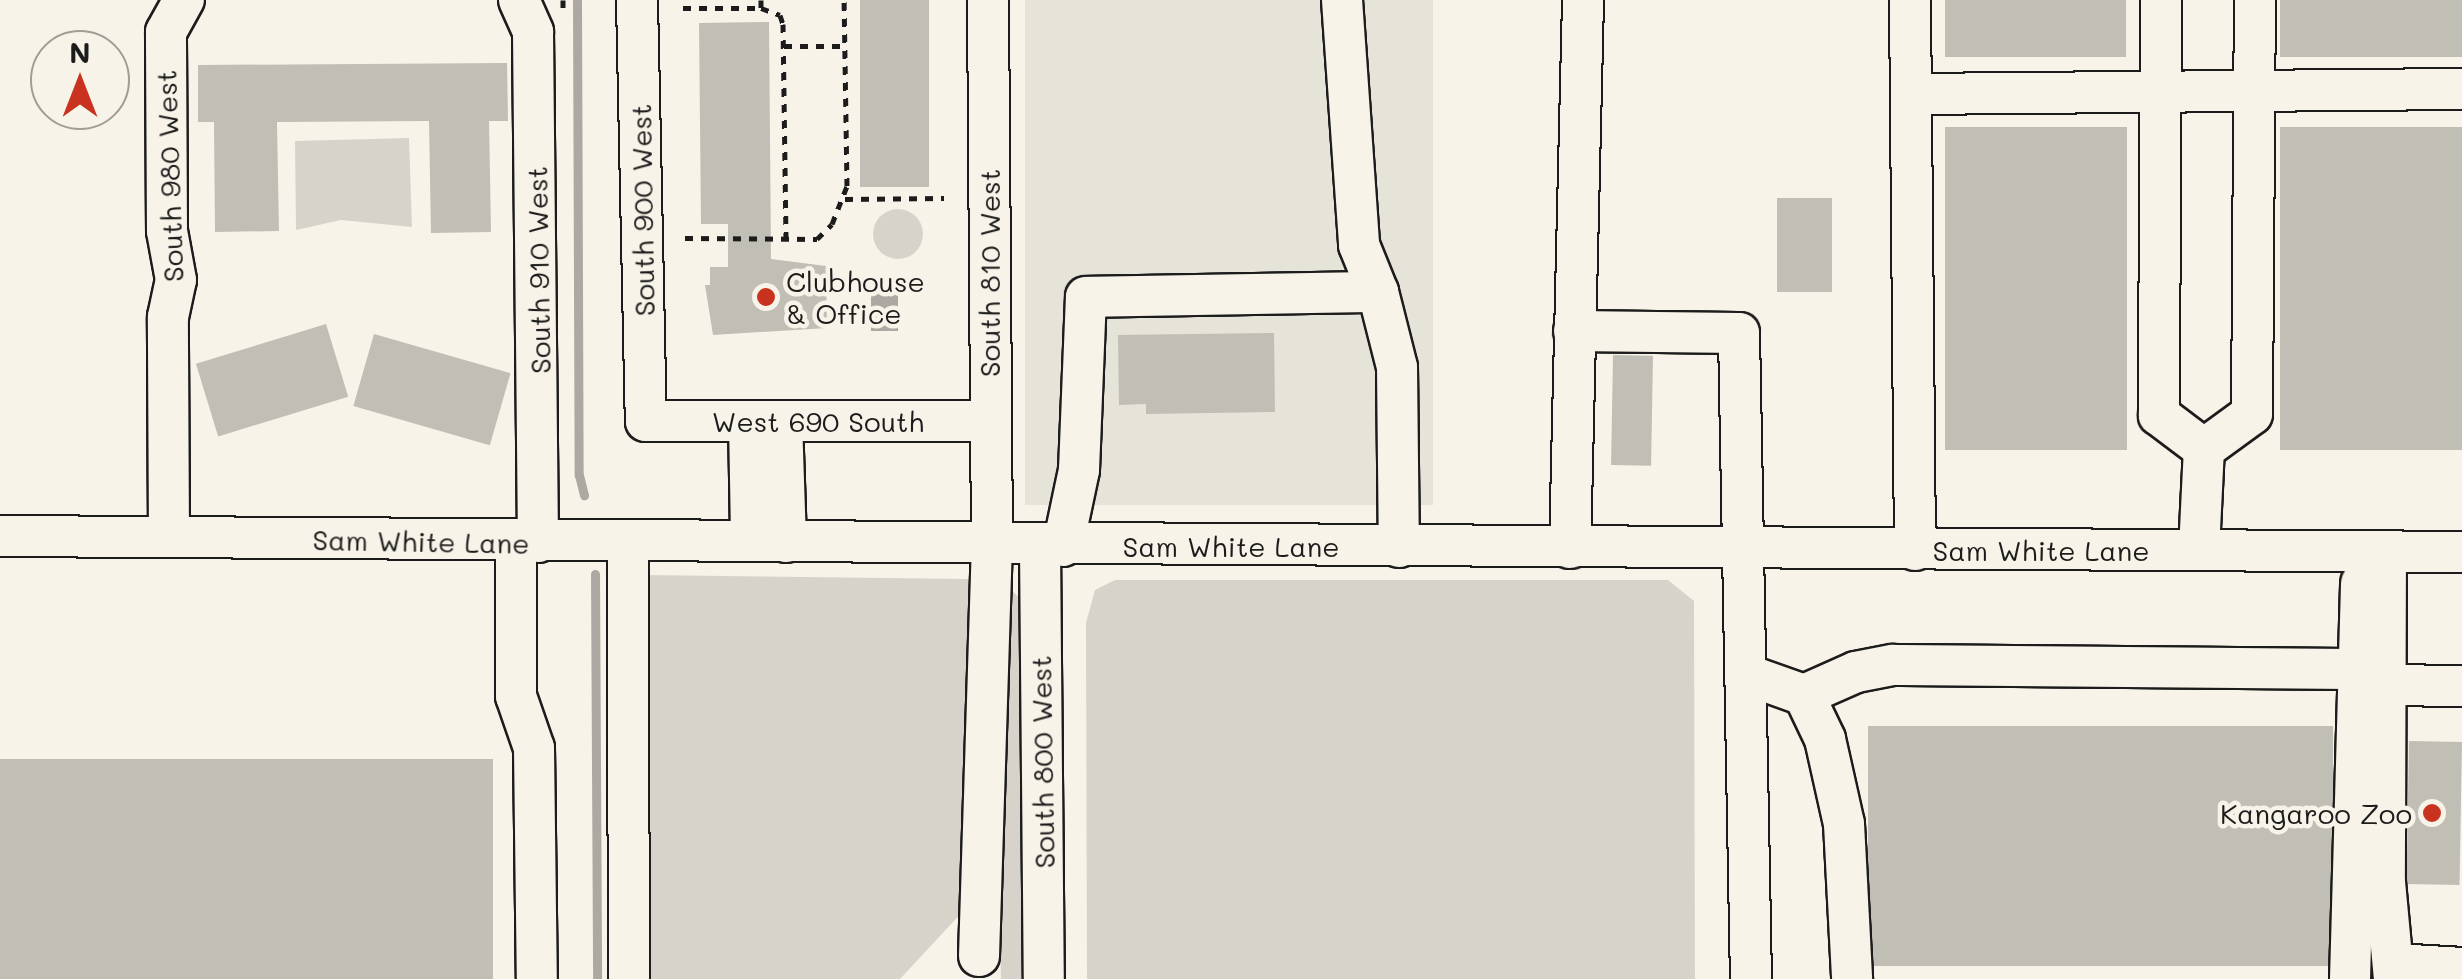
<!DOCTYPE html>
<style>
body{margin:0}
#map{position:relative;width:2462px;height:979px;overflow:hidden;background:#f7f3e8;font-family:Mali,sans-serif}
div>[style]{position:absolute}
.built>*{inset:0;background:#e6e3d9;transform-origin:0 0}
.green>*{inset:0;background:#d7d3cb}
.round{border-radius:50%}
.water>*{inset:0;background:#aca9a2;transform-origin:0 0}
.stream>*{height:9px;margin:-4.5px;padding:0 4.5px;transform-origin:4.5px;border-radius:4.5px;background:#aca9a2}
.building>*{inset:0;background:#c0beb5;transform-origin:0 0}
.path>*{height:5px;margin-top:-2.5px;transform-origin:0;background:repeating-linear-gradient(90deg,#1c1c1c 0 8px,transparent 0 16px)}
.roads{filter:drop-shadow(2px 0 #1c1c1c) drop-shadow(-2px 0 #1c1c1c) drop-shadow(0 2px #1c1c1c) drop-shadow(0 -2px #1c1c1c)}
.minor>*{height:40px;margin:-20px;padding:0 20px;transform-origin:20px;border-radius:20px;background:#f7f3e8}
.dots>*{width:28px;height:28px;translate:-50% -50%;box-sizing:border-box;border:5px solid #f7f3e8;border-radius:50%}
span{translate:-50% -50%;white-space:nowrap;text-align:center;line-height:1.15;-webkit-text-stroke:9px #f7f3e8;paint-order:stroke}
.street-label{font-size:28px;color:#1c1c1c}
.poi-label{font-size:28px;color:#1c1c1c}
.left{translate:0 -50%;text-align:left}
.right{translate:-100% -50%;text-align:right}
.north{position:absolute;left:30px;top:30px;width:100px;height:100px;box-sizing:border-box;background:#f7f3e8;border:2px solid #9f9d96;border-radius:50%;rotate:0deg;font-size:28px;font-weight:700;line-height:40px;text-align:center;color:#1c1c1c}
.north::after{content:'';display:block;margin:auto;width:35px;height:45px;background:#c8321e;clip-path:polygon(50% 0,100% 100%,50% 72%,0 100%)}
</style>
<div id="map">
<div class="built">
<div style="left:1025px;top:0;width:408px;height:505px"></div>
</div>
<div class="green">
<div style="clip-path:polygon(409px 138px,412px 227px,341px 220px,296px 230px,295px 141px)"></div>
<div class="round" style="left:873px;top:209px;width:50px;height:50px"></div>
<div style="clip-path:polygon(643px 575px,968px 579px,967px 907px,900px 979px,642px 979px)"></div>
<div style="clip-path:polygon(1115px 580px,1668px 580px,1694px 601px,1695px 979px,1087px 979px,1086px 623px,1095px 590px)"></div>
<div style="clip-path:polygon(1007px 586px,1026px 604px,1021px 979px,1001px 979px,996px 735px)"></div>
</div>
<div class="water">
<div style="left:871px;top:279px;width:27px;height:52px"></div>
</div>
<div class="stream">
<div style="left:577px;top:0;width:475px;rotate:89.8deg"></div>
<div style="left:579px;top:475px;width:21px;rotate:76deg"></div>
<div style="left:595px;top:574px;width:405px;rotate:89.7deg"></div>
</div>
<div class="building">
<div style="left:860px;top:0;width:69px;height:187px"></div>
<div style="left:1945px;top:0;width:181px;height:57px"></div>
<div style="left:2280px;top:0;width:182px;height:57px"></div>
<div style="clip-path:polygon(769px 22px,771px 259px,826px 266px,827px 328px,713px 335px,705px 285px,710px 285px,710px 267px,728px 267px,728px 224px,701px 224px,699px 23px)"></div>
<div style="clip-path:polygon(507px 63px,508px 121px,489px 121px,491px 232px,431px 233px,429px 121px,277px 122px,279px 231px,215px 232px,214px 122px,198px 122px,198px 65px)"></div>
<div style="left:2127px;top:127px;width:323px;height:182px;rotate:90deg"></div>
<div style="left:2280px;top:127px;width:182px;height:323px"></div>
<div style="left:1777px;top:198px;width:55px;height:94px"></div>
<div style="left:326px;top:324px;width:76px;height:136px;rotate:73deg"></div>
<div style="clip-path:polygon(1274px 333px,1275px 412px,1146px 414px,1146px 404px,1119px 405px,1118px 335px)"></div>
<div style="left:374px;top:334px;width:142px;height:75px;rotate:16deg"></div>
<div style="left:1613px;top:355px;width:40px;height:110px;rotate:1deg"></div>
<div style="left:1868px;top:726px;width:465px;height:240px"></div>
<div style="left:2409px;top:741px;width:53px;height:143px;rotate:1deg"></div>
<div style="left:493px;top:759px;width:220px;height:493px;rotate:90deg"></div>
</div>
<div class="path">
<div style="left:563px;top:0;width:15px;rotate:90deg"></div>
<div style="left:761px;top:0;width:8px;rotate:90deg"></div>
<div style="left:761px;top:8px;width:20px;rotate:20deg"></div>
<div style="left:780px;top:15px;width:9px;rotate:72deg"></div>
<div style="left:783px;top:24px;width:215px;rotate:89.2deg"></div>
<div style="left:683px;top:8px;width:78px"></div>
<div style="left:784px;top:46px;width:61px"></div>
<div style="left:845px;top:199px;width:99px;rotate:-0.6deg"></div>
<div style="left:685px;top:238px;width:132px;rotate:0.4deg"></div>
<div style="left:817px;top:239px;width:21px;rotate:-45deg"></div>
<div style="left:832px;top:224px;width:41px;rotate:-68.5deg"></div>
<div style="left:847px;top:186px;width:186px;rotate:-90.9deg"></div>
</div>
<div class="roads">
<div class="minor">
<div style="left:519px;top:0;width:35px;rotate:66deg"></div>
<div style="left:533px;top:32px;width:510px;rotate:89.44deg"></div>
<div style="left:637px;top:0;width:421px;rotate:88.8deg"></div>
<div style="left:646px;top:421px;width:344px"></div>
<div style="left:1342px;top:0;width:246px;rotate:86deg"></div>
<div style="left:1359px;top:245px;width:51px;rotate:68deg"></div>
<div style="left:1910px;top:0;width:550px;rotate:89.48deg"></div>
<div style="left:2161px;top:0;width:415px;rotate:90.3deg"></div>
<div style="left:2159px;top:415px;width:56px;rotate:37.1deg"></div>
<div style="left:1911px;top:94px;width:551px;rotate:-0.52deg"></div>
<div style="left:1574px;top:331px;width:165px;rotate:0.7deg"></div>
<div style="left:1739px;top:333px;width:646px;rotate:88.94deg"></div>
<div style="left:749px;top:421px;width:120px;rotate:89deg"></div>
<div style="left:782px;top:421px;width:121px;rotate:88.1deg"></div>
<div style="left:0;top:536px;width:2462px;rotate:0.37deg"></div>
<div style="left:169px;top:537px;width:220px;rotate:-90.3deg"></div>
<div style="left:168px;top:317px;width:38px;rotate:-78deg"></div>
<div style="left:176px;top:280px;width:50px;rotate:-100.4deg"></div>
<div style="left:167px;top:231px;width:199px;rotate:-90.3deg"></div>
<div style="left:166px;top:32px;width:37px;rotate:-61deg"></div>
<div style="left:516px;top:542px;width:154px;rotate:90deg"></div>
<div style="left:516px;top:696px;width:55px;rotate:70.9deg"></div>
<div style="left:534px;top:748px;width:231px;rotate:89.3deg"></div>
<div style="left:628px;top:542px;width:437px;rotate:89.9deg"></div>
<div style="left:1040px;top:546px;width:433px;rotate:89.5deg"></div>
<div style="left:1063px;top:546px;width:78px;rotate:-78.1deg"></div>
<div style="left:1079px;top:470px;width:173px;rotate:-87.7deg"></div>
<div style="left:1086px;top:297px;width:292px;rotate:-1deg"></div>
<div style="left:1378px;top:292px;width:77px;rotate:75.8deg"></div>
<div style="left:1397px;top:367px;width:180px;rotate:89.4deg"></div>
<div style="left:1570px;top:548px;width:548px;rotate:-88.64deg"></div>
<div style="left:2199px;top:550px;width:101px;rotate:-87.2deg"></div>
<div style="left:2204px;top:449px;width:59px;rotate:-36.1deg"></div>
<div style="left:2252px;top:414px;width:414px;rotate:-89.6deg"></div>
<div style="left:2386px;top:551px;width:331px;rotate:90.2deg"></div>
<div style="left:2385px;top:882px;width:97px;rotate:84.7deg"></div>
<div style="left:1745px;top:674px;width:63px;rotate:19.6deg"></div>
<div style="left:1804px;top:695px;width:49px;rotate:64.5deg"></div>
<div style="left:1825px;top:739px;width:87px;rotate:77.4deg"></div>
<div style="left:1844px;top:824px;width:155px;rotate:87deg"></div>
<div style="left:2388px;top:685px;width:74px;rotate:0.8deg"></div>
<div style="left:1804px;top:695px;width:57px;rotate:-23.9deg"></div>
<div style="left:1856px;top:672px;width:38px;rotate:-11deg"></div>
<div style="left:1893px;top:665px;width:465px;rotate:0.5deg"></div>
<div style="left:979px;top:956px;width:409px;rotate:-88.2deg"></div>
<div style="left:992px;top:547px;width:547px;rotate:-90.42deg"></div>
<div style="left:2395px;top:964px;width:67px;rotate:3.4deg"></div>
<div style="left:2350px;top:979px;width:396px;rotate:-88.4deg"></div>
</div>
</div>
<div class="dots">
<div style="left:766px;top:297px;background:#c8321e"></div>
<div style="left:2432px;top:813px;background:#c8321e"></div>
</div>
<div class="street-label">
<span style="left:169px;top:176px;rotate:-92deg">South 980 West</span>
<span style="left:642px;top:210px;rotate:-91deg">South 900 West</span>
<span style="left:538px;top:270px;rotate:-91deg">South 910 West</span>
<span style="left:989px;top:273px;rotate:-90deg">South 810 West</span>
<span style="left:818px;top:421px">West 690 South</span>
<span style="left:421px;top:541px;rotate:1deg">Sam White Lane</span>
<span style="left:1231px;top:546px">Sam White Lane</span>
<span style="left:2041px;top:550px">Sam White Lane</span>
<span style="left:1042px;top:762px;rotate:-91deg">South 800 West</span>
</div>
<div class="poi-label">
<span class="left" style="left:786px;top:297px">Clubhouse<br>&amp; Office</span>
<span class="right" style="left:2412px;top:813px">Kangaroo Zoo</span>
</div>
<div class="north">N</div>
</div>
